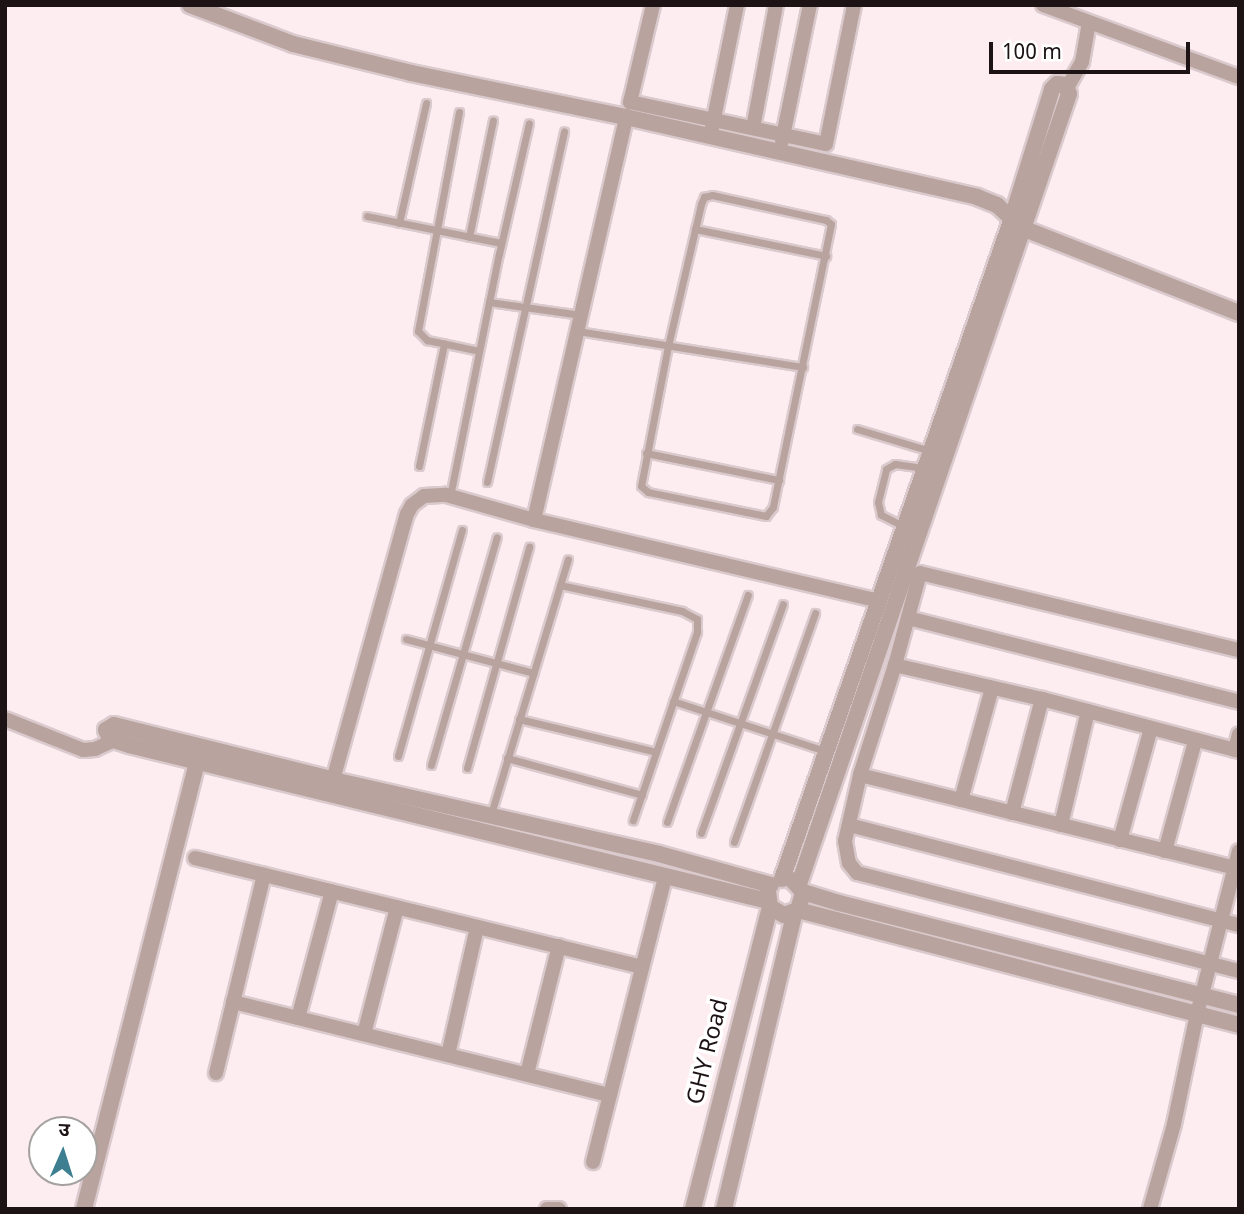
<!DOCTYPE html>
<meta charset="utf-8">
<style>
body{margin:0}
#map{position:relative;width:1244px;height:1214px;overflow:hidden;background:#feedf0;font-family:Georgia,"Noto Sans Devanagari",serif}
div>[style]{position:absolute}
.roads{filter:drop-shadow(2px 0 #dacacd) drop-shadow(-2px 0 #dacacd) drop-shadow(0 2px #dacacd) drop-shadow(0 -2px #dacacd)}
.service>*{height:7px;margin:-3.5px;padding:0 3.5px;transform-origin:3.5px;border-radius:3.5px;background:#b9a39e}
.minor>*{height:14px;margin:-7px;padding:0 7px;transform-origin:7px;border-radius:7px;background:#b9a39e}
.tertiary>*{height:16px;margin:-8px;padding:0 8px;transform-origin:8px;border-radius:8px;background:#b9a39e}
span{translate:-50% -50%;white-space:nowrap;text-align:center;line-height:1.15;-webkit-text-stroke:7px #fff;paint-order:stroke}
.street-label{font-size:23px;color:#1d1315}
.frame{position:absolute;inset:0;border:7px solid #1d1315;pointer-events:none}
.north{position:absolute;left:28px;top:1116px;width:70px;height:70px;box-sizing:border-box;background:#fff;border:2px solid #a5a1a1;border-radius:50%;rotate:3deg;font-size:19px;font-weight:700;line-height:28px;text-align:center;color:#1d1315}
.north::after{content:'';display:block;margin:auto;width:24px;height:32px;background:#3d7f91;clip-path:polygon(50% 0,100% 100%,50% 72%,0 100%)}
.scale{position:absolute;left:989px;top:42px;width:201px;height:32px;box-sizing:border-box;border:4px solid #1d1315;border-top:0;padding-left:9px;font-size:21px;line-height:24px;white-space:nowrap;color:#1d1315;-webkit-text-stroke:5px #fff;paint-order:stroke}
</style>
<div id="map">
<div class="roads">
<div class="service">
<div style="left:459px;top:112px;width:223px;rotate:100.6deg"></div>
<div style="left:418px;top:331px;width:13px;rotate:45deg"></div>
<div style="left:427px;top:340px;width:53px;rotate:11.9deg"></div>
<div style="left:712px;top:195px;width:117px;rotate:12.4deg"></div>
<div style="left:826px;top:220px;width:6px;rotate:39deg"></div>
<div style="left:831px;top:224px;width:289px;rotate:101.6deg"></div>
<div style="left:773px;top:507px;width:11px;rotate:128deg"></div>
<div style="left:766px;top:516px;width:120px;rotate:-168.5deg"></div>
<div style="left:648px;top:492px;width:9px;rotate:-139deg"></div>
<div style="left:641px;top:486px;width:143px;rotate:-79.1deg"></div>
<div style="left:668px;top:346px;width:146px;rotate:-76.9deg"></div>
<div style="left:701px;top:204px;width:8px;rotate:-67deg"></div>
<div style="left:704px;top:197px;width:8px;rotate:-14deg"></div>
<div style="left:367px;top:216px;width:137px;rotate:11.4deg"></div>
<div style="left:399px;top:223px;width:123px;rotate:-77.3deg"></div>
<div style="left:695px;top:229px;width:134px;rotate:11.6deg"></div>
<div style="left:469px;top:237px;width:119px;rotate:-78.4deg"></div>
<div style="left:489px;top:302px;width:93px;rotate:8deg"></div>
<div style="left:578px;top:331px;width:228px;rotate:9.1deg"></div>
<div style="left:857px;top:429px;width:76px;rotate:16.8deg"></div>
<div style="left:646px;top:453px;width:136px;rotate:11.5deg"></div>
<div style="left:419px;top:466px;width:125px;rotate:-78.4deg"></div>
<div style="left:487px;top:482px;width:359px;rotate:-77.6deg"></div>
<div style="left:450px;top:496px;width:247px;rotate:-78.6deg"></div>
<div style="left:499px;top:254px;width:134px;rotate:-77.1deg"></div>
<div style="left:903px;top:526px;width:25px;rotate:-153deg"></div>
<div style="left:881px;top:515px;width:13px;rotate:-103deg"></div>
<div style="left:878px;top:502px;width:34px;rotate:-76deg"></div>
<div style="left:886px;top:469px;width:10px;rotate:-29deg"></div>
<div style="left:895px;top:464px;width:28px;rotate:8deg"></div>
<div style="left:560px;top:585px;width:125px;rotate:12deg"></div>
<div style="left:682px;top:611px;width:17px;rotate:28deg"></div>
<div style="left:697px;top:619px;width:13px;rotate:90deg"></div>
<div style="left:697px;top:632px;width:199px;rotate:108.8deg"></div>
<div style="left:406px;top:639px;width:132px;rotate:14.9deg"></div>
<div style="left:673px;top:701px;width:160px;rotate:18.2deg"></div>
<div style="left:519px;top:719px;width:141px;rotate:13.5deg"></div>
<div style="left:398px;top:756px;width:235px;rotate:-74.2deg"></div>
<div style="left:507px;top:758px;width:140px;rotate:15.3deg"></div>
<div style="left:431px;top:765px;width:237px;rotate:-73.9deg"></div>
<div style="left:467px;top:768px;width:230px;rotate:-74.3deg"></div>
<div style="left:491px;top:814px;width:266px;rotate:-73.2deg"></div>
<div style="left:667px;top:822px;width:241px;rotate:-70.4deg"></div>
<div style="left:701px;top:833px;width:243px;rotate:-70.3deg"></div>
<div style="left:734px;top:842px;width:243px;rotate:-70.5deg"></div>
</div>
<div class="minor">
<div style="left:653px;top:5px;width:100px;rotate:103.3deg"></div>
<div style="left:630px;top:102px;width:200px;rotate:12.1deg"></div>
<div style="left:826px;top:144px;width:142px;rotate:-78.6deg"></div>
<div style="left:1043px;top:5px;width:209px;rotate:20.2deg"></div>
<div style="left:1068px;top:86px;width:28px;rotate:-60deg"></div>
<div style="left:1082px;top:62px;width:40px;rotate:-80deg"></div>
<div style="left:712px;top:128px;width:126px;rotate:-78.5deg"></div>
<div style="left:753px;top:128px;width:125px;rotate:-79.4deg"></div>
<div style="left:782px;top:141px;width:139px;rotate:-78.4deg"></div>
<div style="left:534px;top:520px;width:413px;rotate:-77.1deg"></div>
<div style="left:908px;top:618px;width:341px;rotate:14.2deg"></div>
<div style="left:895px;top:665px;width:95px;rotate:-74.8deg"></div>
<div style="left:920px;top:573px;width:328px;rotate:13.6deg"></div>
<div style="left:5px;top:719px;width:84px;rotate:21.7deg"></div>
<div style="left:83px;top:750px;width:12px;rotate:-5deg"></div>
<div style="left:95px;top:749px;width:21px;rotate:-25deg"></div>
<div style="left:1235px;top:750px;width:16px;rotate:-76deg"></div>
<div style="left:1239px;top:751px;width:204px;rotate:-165.2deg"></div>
<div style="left:1042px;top:699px;width:151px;rotate:-167deg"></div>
<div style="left:895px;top:665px;width:115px;rotate:107.7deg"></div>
<div style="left:860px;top:775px;width:68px;rotate:102.8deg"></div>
<div style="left:845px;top:841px;width:22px;rotate:80deg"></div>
<div style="left:849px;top:863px;width:13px;rotate:51deg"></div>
<div style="left:857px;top:873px;width:394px;rotate:14.4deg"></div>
<div style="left:860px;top:775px;width:390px;rotate:13.9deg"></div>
<div style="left:333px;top:780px;width:276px;rotate:-74.5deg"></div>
<div style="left:407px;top:514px;width:10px;rotate:-61deg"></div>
<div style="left:412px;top:505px;width:15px;rotate:-37deg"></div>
<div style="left:424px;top:496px;width:22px;rotate:-3deg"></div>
<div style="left:446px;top:495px;width:91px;rotate:15.9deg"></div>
<div style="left:534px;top:520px;width:351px;rotate:13.2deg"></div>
<div style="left:961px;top:800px;width:116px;rotate:-74.5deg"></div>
<div style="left:1012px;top:813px;width:118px;rotate:-75.3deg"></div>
<div style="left:849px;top:825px;width:403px;rotate:14.4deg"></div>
<div style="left:1061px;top:825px;width:117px;rotate:-76.7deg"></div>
<div style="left:1120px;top:840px;width:116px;rotate:-74.5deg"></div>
<div style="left:1165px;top:851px;width:114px;rotate:-74.7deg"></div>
<div style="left:195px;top:858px;width:460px;rotate:13.7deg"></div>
<div style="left:233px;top:1002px;width:388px;rotate:13.9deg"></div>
<div style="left:298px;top:1018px;width:131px;rotate:-75deg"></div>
<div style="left:364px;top:1034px;width:131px;rotate:-75.4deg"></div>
<div style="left:448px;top:1055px;width:131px;rotate:-77.2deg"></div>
<div style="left:216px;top:1073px;width:204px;rotate:-76.4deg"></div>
<div style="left:527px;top:1074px;width:132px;rotate:-76deg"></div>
<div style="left:593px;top:1162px;width:294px;rotate:-75.8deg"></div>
<div style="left:547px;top:1209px;width:12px"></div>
<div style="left:1150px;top:1209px;width:88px;rotate:-74.2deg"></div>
<div style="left:1174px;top:1124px;width:112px;rotate:-78.2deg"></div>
<div style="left:1197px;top:1014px;width:168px;rotate:-75.6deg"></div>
</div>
<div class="tertiary">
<div style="left:190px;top:5px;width:110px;rotate:20.7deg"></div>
<div style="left:293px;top:44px;width:122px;rotate:13.8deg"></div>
<div style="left:411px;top:73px;width:219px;rotate:11.6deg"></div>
<div style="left:626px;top:117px;width:360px;rotate:12.8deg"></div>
<div style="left:977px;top:197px;width:22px;rotate:22deg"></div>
<div style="left:997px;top:205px;width:34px;rotate:43deg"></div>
<div style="left:1022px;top:228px;width:233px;rotate:21.4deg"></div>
<div style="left:782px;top:879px;width:697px;rotate:-70.81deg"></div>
<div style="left:1011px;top:221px;width:138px;rotate:-72.7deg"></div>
<div style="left:1052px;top:89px;width:7px;rotate:-45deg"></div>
<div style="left:1057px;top:84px;width:9px;rotate:6deg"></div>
<div style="left:1066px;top:85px;width:9px;rotate:72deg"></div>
<div style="left:1069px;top:94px;width:835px;rotate:108.87deg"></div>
<div style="left:792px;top:880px;width:16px;rotate:47deg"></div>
<div style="left:803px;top:892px;width:38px;rotate:17deg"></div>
<div style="left:839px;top:903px;width:413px;rotate:14.3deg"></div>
<div style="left:768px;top:891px;width:16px;rotate:83deg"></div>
<div style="left:770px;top:907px;width:16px;rotate:30deg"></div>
<div style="left:784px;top:915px;width:15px;rotate:-20deg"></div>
<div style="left:798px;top:910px;width:19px;rotate:-74deg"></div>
<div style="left:768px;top:901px;width:658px;rotate:-166.28deg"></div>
<div style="left:129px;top:745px;width:20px;rotate:-162deg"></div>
<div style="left:110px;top:739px;width:10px;rotate:-114deg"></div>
<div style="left:106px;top:730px;width:9px;rotate:-32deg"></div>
<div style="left:114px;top:725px;width:231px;rotate:14deg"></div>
<div style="left:338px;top:781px;width:329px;rotate:12.8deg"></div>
<div style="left:659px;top:854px;width:116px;rotate:15.5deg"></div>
<div style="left:798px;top:910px;width:456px;rotate:14.6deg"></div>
<div style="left:84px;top:1209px;width:461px;rotate:-75.8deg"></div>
<div style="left:693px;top:1209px;width:312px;rotate:-75.7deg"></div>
<div style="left:724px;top:1209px;width:305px;rotate:-76.6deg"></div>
</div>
</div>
<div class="street-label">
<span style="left:709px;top:1052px;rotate:-76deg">GHY Road</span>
</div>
<div class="frame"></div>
<div class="north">उ</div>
<div class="scale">100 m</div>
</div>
